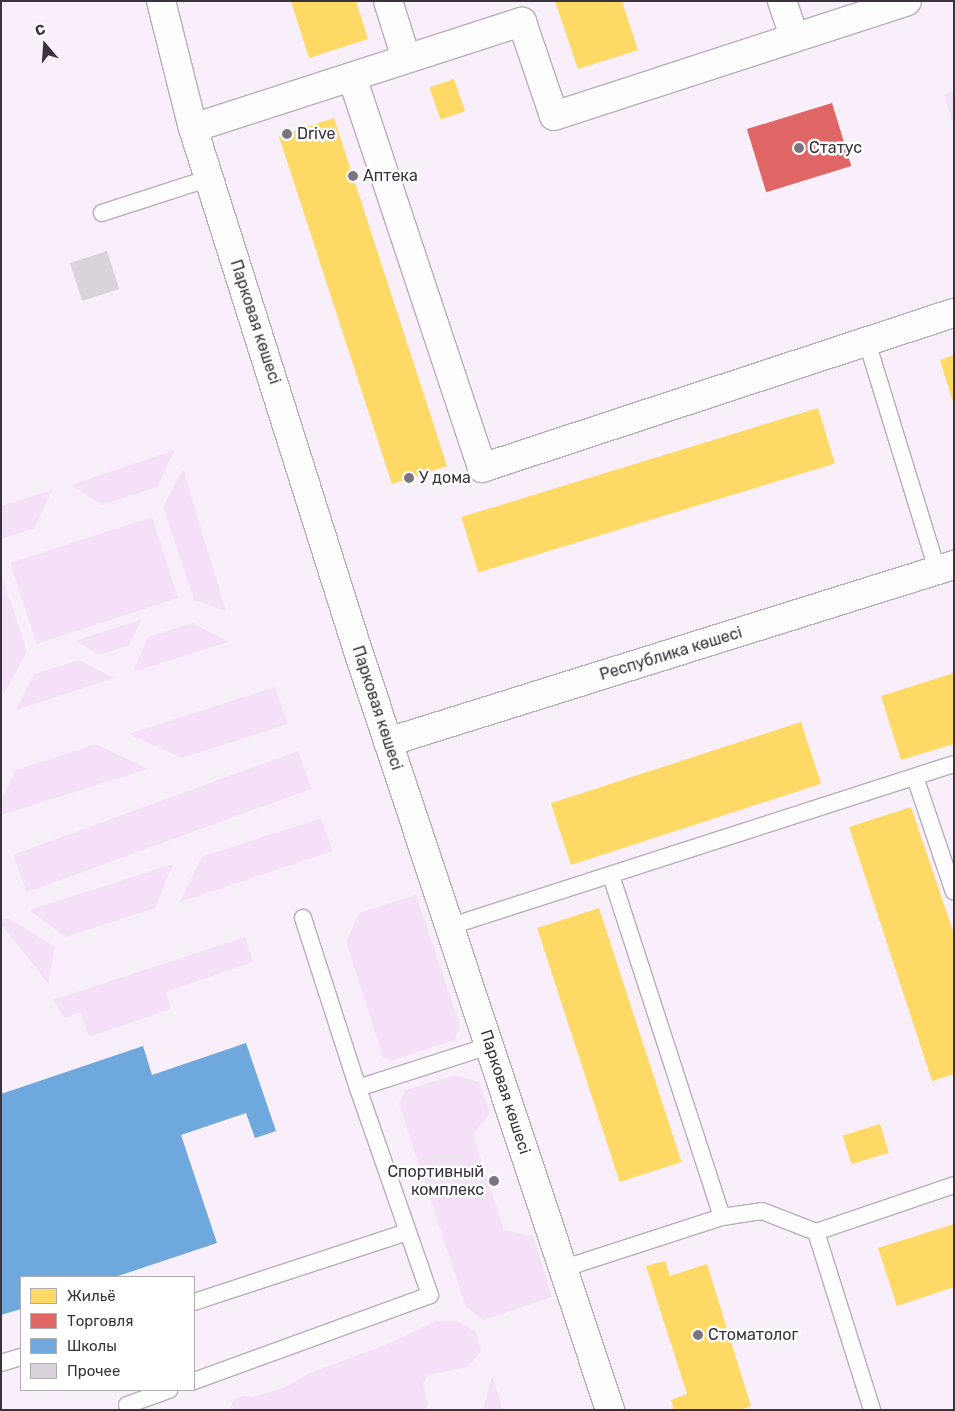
<!DOCTYPE html>
<meta charset="utf-8">
<style>
body{margin:0}
#map{position:relative;width:955px;height:1411px;overflow:hidden;background:#f8effa;font-family:Rubik,sans-serif}
div>[style]{position:absolute}
.green>*{inset:0;background:#f4e1f8;transform-origin:0 0}
.homes>*{inset:0;background:#ffd966;transform-origin:0 0}
.shops>*{inset:0;background:#e06666;transform-origin:0 0}
.schools>*{inset:0;background:#6fa8dc}
.building>*{inset:0;background:#dbd3dc;transform-origin:0 0}
.roads{filter:drop-shadow(1px 0 #b7afb8) drop-shadow(-1px 0 #b7afb8) drop-shadow(0 1px #b7afb8) drop-shadow(0 -1px #b7afb8)}
.service>*{height:16px;margin:-8px;padding:0 8px;transform-origin:8px;border-radius:8px;background:#fefdfe}
.minor>*{height:28px;margin:-14px;padding:0 14px;transform-origin:14px;border-radius:14px;background:#fefdfe}
.tertiary>*{height:28px;margin:-14px;padding:0 14px;transform-origin:14px;border-radius:14px;background:#fefdfe}
.dots>*{width:14px;height:14px;translate:-50% -50%;box-sizing:border-box;border:2px solid #fff;border-radius:50%}
span{translate:-50% -50%;white-space:nowrap;text-align:center;line-height:1.15;-webkit-text-stroke:5px #fff;paint-order:stroke}
.poi-label{font-size:16px;color:#3a323c}
.left{translate:0 -50%;text-align:left}
.right{translate:-100% -50%;text-align:right}
.street-label{font-size:16px;color:#3a323c}
.frame{position:absolute;inset:0;border:2px solid #3a323c;pointer-events:none}
.legend{position:absolute;left:20px;top:1276px;width:175px;height:115px;box-sizing:border-box;background:#fff;border:1px solid #b0adb1;margin:0;padding:6px 9px;list-style:none;font-size:15px;color:#3a323c}
.legend li{display:flex;align-items:center;gap:10px;height:25px}
.legend b{width:25px;border:1px solid #b0adb1}
.north{position:absolute;left:20px;top:20px;width:50px;height:50px;-webkit-text-stroke:4px #fff;paint-order:stroke;rotate:342deg;font-size:14px;font-weight:700;line-height:20px;text-align:center;color:#3a323c}
.north::after{content:'';display:block;margin:auto;width:18px;height:22px;background:#3a323c;clip-path:polygon(50% 0,100% 100%,50% 72%,0 100%)}
</style>
<div id="map">
<div class="green">
<div style="clip-path:polygon(954px 91px,954px 126px,944px 94px)"></div>
<div style="clip-path:polygon(175px 450px,157px 487px,102px 505px,71px 485px)"></div>
<div style="clip-path:polygon(183px 469px,226px 611px,194px 600px,163px 507px)"></div>
<div style="clip-path:polygon(52px 490px,35px 528px,1px 539px,1px 506px)"></div>
<div style="left:152px;top:517px;width:85px;height:149px;rotate:72deg"></div>
<div style="clip-path:polygon(1px 574px,27px 651px,4px 694px,1px 685px)"></div>
<div style="clip-path:polygon(142px 619px,129px 645px,100px 655px,75px 641px)"></div>
<div style="clip-path:polygon(193px 623px,228px 642px,133px 672px,148px 637px)"></div>
<div style="clip-path:polygon(79px 660px,114px 678px,16px 710px,34px 674px)"></div>
<div style="clip-path:polygon(275px 687px,288px 724px,182px 758px,129px 734px)"></div>
<div style="clip-path:polygon(96px 744px,148px 769px,1px 815px,1px 800px,16px 770px)"></div>
<div style="left:298px;top:751px;width:40px;height:303px;rotate:70deg"></div>
<div style="clip-path:polygon(321px 818px,333px 851px,180px 902px,202px 857px)"></div>
<div style="clip-path:polygon(173px 864px,155px 908px,66px 937px,29px 910px)"></div>
<div style="clip-path:polygon(416px 895px,460px 1025px,455px 1040px,390px 1061px,383px 1057px,346px 942px,359px 913px)"></div>
<div style="clip-path:polygon(8px 918px,55px 947px,48px 983px,1px 924px,1px 920px)"></div>
<div style="clip-path:polygon(245px 937px,253px 962px,166px 992px,171px 1009px,89px 1037px,80px 1012px,65px 1018px,53px 1000px)"></div>
<div style="clip-path:polygon(455px 1075px,479px 1082px,490px 1113px,473px 1135px,504px 1230px,533px 1236px,552px 1297px,484px 1320px,466px 1307px,399px 1104px,406px 1090px)"></div>
<div style="clip-path:polygon(436px 1321px,457px 1321px,476px 1332px,481px 1351px,468px 1367px,428px 1375px,423px 1384px,428px 1403px,426px 1410px,229px 1410px,234px 1400px,243px 1396px,253px 1397px,283px 1388px,310px 1373px,390px 1343px)"></div>
<div style="clip-path:polygon(492px 1376px,503px 1410px,483px 1410px)"></div>
</div>
<div class="homes">
<div style="clip-path:polygon(291px 1px,356px 1px,368px 39px,309px 58px)"></div>
<div style="clip-path:polygon(555px 1px,622px 1px,638px 50px,578px 69px)"></div>
<div style="left:454px;top:79px;width:34px;height:26px;rotate:71deg"></div>
<div style="left:334px;top:118px;width:366px;height:58px;rotate:72deg"></div>
<div style="clip-path:polygon(954px 355px,954px 402px,953px 402px,940px 360px)"></div>
<div style="left:818px;top:408px;width:58px;height:373px;rotate:73deg"></div>
<div style="clip-path:polygon(954px 673px,954px 744px,901px 760px,881px 696px)"></div>
<div style="left:801px;top:722px;width:65px;height:263px;rotate:72deg"></div>
<div style="clip-path:polygon(911px 807px,954px 934px,954px 1074px,932px 1081px,849px 827px)"></div>
<div style="left:599px;top:908px;width:267px;height:65px;rotate:72deg"></div>
<div style="left:880px;top:1124px;width:30px;height:39px;rotate:73deg"></div>
<div style="clip-path:polygon(954px 1224px,954px 1287px,897px 1306px,878px 1248px)"></div>
<div style="clip-path:polygon(665px 1261px,670px 1276px,707px 1264px,751px 1406px,740px 1410px,674px 1410px,671px 1400px,687px 1394px,646px 1266px)"></div>
</div>
<div class="shops">
<div style="left:832px;top:103px;width:66px;height:89px;rotate:73deg"></div>
</div>
<div class="schools">
<div style="clip-path:polygon(246px 1043px,276px 1131px,255px 1138px,246px 1113px,181px 1135px,217px 1243px,115px 1277px,21px 1277px,21px 1309px,1px 1315px,1px 1094px,143px 1046px,152px 1075px)"></div>
</div>
<div class="building">
<div style="left:107px;top:251px;width:40px;height:39px;rotate:72deg"></div>
</div>
<div class="roads">
<div class="service">
<div style="left:102px;top:213px;width:114px;rotate:-18deg"></div>
<div style="left:867px;top:342px;width:239px;rotate:72.9deg"></div>
<div style="left:915px;top:777px;width:121px;rotate:71.3deg"></div>
<div style="left:303px;top:918px;width:179px;rotate:72.1deg"></div>
<div style="left:358px;top:1088px;width:138px;rotate:-17.8deg"></div>
<div style="left:451px;top:926px;width:528px;rotate:-17.85deg"></div>
<div style="left:722px;top:1217px;width:40px;rotate:-8.5deg"></div>
<div style="left:762px;top:1211px;width:58px;rotate:21.3deg"></div>
<div style="left:816px;top:1232px;width:146px;rotate:-18.8deg"></div>
<div style="left:816px;top:1232px;width:187px;rotate:72.5deg"></div>
<div style="left:562px;top:1269px;width:168px;rotate:-18deg"></div>
<div style="left:722px;top:1217px;width:359px;rotate:-108deg"></div>
<div style="left:194px;top:1302px;width:224px;rotate:-18.2deg"></div>
<div style="left:1px;top:1363px;width:21px;rotate:-17deg"></div>
<div style="left:194px;top:1381px;width:251px;rotate:-20deg"></div>
<div style="left:430px;top:1295px;width:219px;rotate:-109.2deg"></div>
<div style="left:127px;top:1405px;width:45px;rotate:-19.7deg"></div>
</div>
<div class="minor">
<div style="left:388px;top:1px;width:60px;rotate:72.5deg"></div>
<div style="left:782px;top:1px;width:37px;rotate:71deg"></div>
<div style="left:352px;top:77px;width:412px;rotate:71.6deg"></div>
<div style="left:482px;top:468px;width:497px;rotate:-18.2deg"></div>
<div style="left:193px;top:128px;width:346px;rotate:-17.9deg"></div>
<div style="left:522px;top:22px;width:99px;rotate:71.2deg"></div>
<div style="left:554px;top:116px;width:371px;rotate:-18deg"></div>
</div>
<div class="tertiary">
<div style="left:161px;top:1px;width:131px;rotate:75.9deg"></div>
<div style="left:193px;top:128px;width:548px;rotate:72.49deg"></div>
<div style="left:358px;top:651px;width:800px;rotate:71.63deg"></div>
<div style="left:388px;top:742px;width:593px;rotate:-17.37deg"></div>
</div>
</div>
<div class="dots">
<div style="left:287px;top:134px;background:#7c747e"></div>
<div style="left:799px;top:148px;background:#7c747e"></div>
<div style="left:353px;top:176px;background:#7c747e"></div>
<div style="left:409px;top:478px;background:#7c747e"></div>
<div style="left:494px;top:1181px;background:#7c747e"></div>
<div style="left:698px;top:1335px;background:#7c747e"></div>
</div>
<div class="poi-label">
<span class="left" style="left:297px;top:134px">Drive</span>
<span class="left" style="left:809px;top:148px">Статус</span>
<span class="left" style="left:363px;top:176px">Аптека</span>
<span class="left" style="left:419px;top:478px">У дома</span>
<span class="right" style="left:484px;top:1181px">Спортивный<br>комплекс</span>
<span class="left" style="left:708px;top:1335px">Стоматолог</span>
</div>
<div class="street-label">
<span style="left:255px;top:322px;rotate:72deg">Парковая көшесі</span>
<span style="left:671px;top:654px;rotate:-17deg">Республика көшесі</span>
<span style="left:377px;top:708px;rotate:72deg">Парковая көшесі</span>
<span style="left:505px;top:1092px;rotate:72deg">Парковая көшесі</span>
</div>
<div class="frame"></div>
<ul class="legend">
<li><b style="height:14px;background:#ffd966"></b>Жильё</li>
<li><b style="height:14px;background:#e06666"></b>Торговля</li>
<li><b style="height:14px;background:#6fa8dc"></b>Школы</li>
<li><b style="height:14px;background:#dbd3dc"></b>Прочее</li>
</ul>
<div class="north">С</div>
</div>
